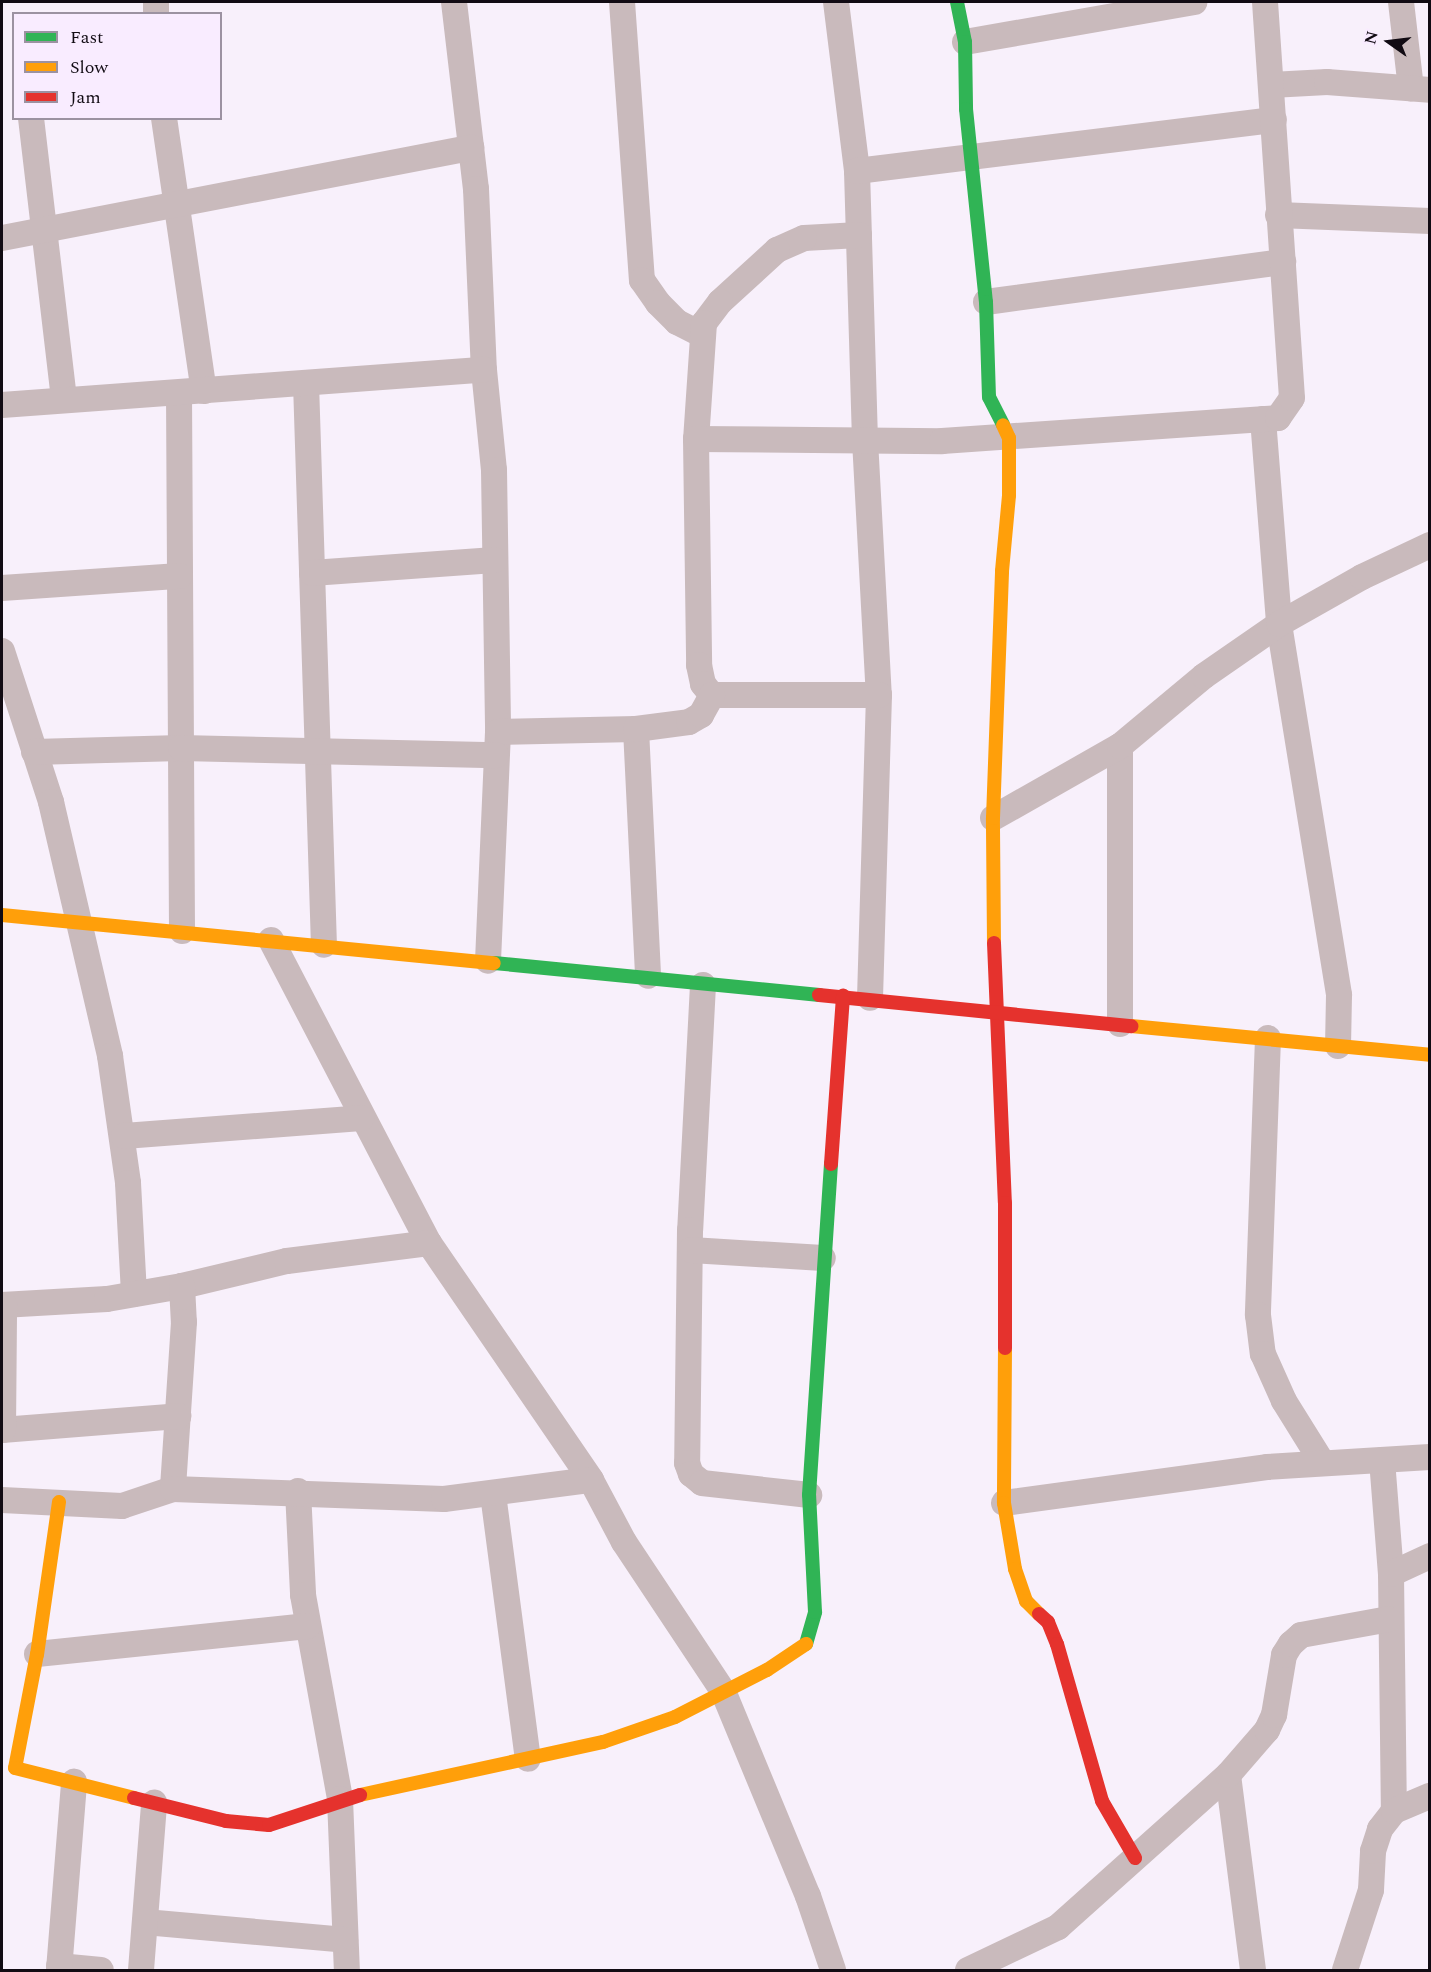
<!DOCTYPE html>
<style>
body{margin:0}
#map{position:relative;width:1431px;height:1972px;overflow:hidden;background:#f8f0fb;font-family:Spectral,serif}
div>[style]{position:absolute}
.street>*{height:26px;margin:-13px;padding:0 13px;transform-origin:13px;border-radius:13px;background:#c9babc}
.fast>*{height:14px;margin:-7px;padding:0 7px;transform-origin:7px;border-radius:7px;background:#30b455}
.slow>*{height:14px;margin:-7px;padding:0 7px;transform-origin:7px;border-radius:7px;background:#ff9f0a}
.jam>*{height:14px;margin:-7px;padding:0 7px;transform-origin:7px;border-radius:7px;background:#e5322d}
span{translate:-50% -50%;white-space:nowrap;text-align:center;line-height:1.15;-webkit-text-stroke:5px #f9ecff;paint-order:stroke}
.frame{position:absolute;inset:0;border:3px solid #110b13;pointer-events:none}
.legend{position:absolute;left:12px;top:12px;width:210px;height:108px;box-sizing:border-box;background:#f9ecff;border:2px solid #9c92a1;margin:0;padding:8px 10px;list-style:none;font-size:18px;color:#110b13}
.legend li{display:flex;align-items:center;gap:12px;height:30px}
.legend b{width:30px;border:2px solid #9c92a1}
.north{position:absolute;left:1359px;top:12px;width:60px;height:60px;-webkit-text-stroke:4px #f9ecff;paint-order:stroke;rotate:284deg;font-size:16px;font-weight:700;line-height:24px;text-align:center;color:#110b13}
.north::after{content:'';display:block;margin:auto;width:21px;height:27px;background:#110b13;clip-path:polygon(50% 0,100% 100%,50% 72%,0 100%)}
</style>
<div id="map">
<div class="street">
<div style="left:156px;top:2px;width:12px;rotate:90deg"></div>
<div style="left:454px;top:2px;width:188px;rotate:83.3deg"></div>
<div style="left:476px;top:189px;width:181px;rotate:87.5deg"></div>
<div style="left:484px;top:370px;width:100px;rotate:84.3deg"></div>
<div style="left:494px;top:470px;width:262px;rotate:89.1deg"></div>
<div style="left:498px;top:732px;width:229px;rotate:92.5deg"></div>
<div style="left:622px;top:2px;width:279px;rotate:85.9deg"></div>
<div style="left:642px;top:280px;width:28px;rotate:55deg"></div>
<div style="left:658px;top:303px;width:27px;rotate:45deg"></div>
<div style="left:677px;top:322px;width:27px;rotate:27deg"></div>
<div style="left:836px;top:2px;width:170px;rotate:82.9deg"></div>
<div style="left:857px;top:171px;width:269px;rotate:88.3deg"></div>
<div style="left:865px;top:440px;width:255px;rotate:86.9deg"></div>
<div style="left:879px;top:695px;width:303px;rotate:91.7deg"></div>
<div style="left:1401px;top:2px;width:87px;rotate:83.4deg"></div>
<div style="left:965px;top:42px;width:233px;rotate:-9.9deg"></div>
<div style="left:1271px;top:85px;width:56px;rotate:-3.1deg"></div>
<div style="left:1327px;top:82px;width:103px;rotate:4.4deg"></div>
<div style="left:31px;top:118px;width:284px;rotate:83.3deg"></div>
<div style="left:164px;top:118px;width:276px;rotate:81.7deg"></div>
<div style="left:857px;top:171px;width:420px;rotate:-7deg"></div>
<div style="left:1278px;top:215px;width:152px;rotate:2.3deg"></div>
<div style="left:859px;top:235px;width:55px;rotate:176.9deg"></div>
<div style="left:804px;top:238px;width:30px;rotate:156deg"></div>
<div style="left:777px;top:250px;width:77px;rotate:137.6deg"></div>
<div style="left:720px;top:302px;width:26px;rotate:127deg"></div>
<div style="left:704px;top:323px;width:116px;rotate:93.9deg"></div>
<div style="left:696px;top:439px;width:226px;rotate:89.2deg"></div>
<div style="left:699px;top:665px;width:19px;rotate:78deg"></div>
<div style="left:703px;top:684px;width:14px;rotate:51deg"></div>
<div style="left:712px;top:695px;width:167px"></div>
<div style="left:2px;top:238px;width:478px;rotate:-10.9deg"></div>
<div style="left:986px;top:302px;width:300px;rotate:-7.7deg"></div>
<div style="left:306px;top:383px;width:562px;rotate:88.17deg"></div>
<div style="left:179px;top:393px;width:538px;rotate:89.68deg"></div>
<div style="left:2px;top:405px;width:483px;rotate:-4.2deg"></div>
<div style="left:1263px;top:419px;width:206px;rotate:85.5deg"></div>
<div style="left:1279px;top:624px;width:376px;rotate:80.8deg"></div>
<div style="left:1339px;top:995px;width:51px;rotate:91.1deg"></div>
<div style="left:696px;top:439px;width:246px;rotate:0.5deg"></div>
<div style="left:942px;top:441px;width:337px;rotate:-3.9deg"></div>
<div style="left:1278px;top:418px;width:24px;rotate:-55deg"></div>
<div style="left:1292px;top:398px;width:397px;rotate:-93.9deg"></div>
<div style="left:312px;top:573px;width:183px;rotate:-4.1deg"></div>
<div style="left:2px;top:588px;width:178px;rotate:-3.9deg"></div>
<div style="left:2px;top:651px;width:159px;rotate:72deg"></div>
<div style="left:51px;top:802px;width:261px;rotate:76.9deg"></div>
<div style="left:110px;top:1056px;width:128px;rotate:81.9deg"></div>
<div style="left:128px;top:1183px;width:111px;rotate:86.9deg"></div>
<div style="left:636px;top:729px;width:247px;rotate:87.2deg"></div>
<div style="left:498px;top:732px;width:138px;rotate:-1.2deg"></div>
<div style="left:636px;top:729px;width:53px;rotate:-7.5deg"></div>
<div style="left:689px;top:722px;width:14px;rotate:-30deg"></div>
<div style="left:701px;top:715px;width:23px;rotate:-61deg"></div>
<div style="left:1120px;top:746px;width:278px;rotate:90deg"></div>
<div style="left:34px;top:752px;width:147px;rotate:-1.6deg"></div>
<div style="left:181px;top:748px;width:315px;rotate:1.3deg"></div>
<div style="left:993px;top:818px;width:146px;rotate:-29.6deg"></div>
<div style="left:1120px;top:746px;width:109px;rotate:-39.8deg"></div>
<div style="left:1204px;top:676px;width:91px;rotate:-34.7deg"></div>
<div style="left:1279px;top:624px;width:95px;rotate:-29.5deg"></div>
<div style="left:1362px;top:577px;width:75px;rotate:-25.2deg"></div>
<div style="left:271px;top:940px;width:342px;rotate:62.5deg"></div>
<div style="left:429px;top:1243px;width:287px;rotate:55.6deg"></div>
<div style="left:591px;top:1480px;width:70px;rotate:62deg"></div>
<div style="left:624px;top:1542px;width:179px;rotate:56.4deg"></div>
<div style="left:723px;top:1691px;width:222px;rotate:67.5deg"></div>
<div style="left:808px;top:1896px;width:78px;rotate:71.3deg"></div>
<div style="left:703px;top:985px;width:245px;rotate:93deg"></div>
<div style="left:690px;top:1230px;width:233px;rotate:90.7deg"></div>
<div style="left:687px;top:1463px;width:12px;rotate:70deg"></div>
<div style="left:691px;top:1474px;width:14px;rotate:39deg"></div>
<div style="left:702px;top:1483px;width:108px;rotate:6.4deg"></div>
<div style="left:1268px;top:1038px;width:277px;rotate:92.1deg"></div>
<div style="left:1258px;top:1315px;width:39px;rotate:83deg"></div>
<div style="left:1263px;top:1354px;width:51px;rotate:65.9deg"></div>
<div style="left:1284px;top:1401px;width:72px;rotate:58.1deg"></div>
<div style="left:124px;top:1136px;width:238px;rotate:-4.3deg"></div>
<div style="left:691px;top:1250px;width:132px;rotate:3.5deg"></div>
<div style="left:182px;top:1286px;width:108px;rotate:-13.4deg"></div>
<div style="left:287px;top:1261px;width:143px;rotate:-7.2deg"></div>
<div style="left:2px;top:1305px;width:105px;rotate:-3.3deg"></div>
<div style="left:107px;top:1299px;width:76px;rotate:-9.8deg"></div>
<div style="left:182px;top:1286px;width:36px;rotate:87deg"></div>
<div style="left:184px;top:1322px;width:167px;rotate:93.8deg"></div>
<div style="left:2px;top:1430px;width:177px;rotate:-4.5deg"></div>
<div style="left:3px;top:1430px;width:125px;rotate:-89.5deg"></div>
<div style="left:1382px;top:1460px;width:114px;rotate:85.5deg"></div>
<div style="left:1391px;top:1574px;width:237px;rotate:89.3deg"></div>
<div style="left:298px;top:1491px;width:104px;rotate:87.2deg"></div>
<div style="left:303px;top:1595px;width:207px;rotate:79.7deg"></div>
<div style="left:340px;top:1799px;width:171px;rotate:87.7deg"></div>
<div style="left:493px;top:1494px;width:267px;rotate:82.5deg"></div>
<div style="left:2px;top:1500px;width:120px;rotate:2.9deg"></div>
<div style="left:122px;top:1506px;width:54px;rotate:-18.4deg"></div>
<div style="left:173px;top:1489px;width:271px;rotate:2.1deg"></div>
<div style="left:444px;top:1499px;width:148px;rotate:-7.4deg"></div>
<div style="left:1004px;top:1503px;width:265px;rotate:-7.8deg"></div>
<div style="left:1267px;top:1467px;width:163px;rotate:-3.5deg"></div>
<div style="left:1391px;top:1574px;width:43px;rotate:-24.8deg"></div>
<div style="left:37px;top:1654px;width:272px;rotate:-5.9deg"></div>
<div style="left:1228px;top:1775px;width:197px;rotate:82.7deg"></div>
<div style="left:145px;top:1922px;width:201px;rotate:5.1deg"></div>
<div style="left:59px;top:1966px;width:42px;rotate:5.4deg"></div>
<div style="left:59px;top:1970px;width:189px;rotate:-85.4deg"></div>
<div style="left:141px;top:1970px;width:168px;rotate:-85.5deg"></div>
<div style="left:968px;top:1970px;width:100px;rotate:-25.5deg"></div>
<div style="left:1058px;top:1927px;width:228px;rotate:-41.8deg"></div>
<div style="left:1228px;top:1775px;width:60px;rotate:-49.1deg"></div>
<div style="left:1267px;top:1730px;width:17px;rotate:-65deg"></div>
<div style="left:1274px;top:1715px;width:61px;rotate:-80.5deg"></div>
<div style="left:1284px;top:1655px;width:13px;rotate:-58deg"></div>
<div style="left:1291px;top:1644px;width:13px;rotate:-42deg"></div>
<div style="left:1301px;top:1635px;width:89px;rotate:-10.3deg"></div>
<div style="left:1345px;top:1970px;width:84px;rotate:-72deg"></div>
<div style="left:1371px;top:1890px;width:39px;rotate:-87deg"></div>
<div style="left:1373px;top:1851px;width:23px;rotate:-72deg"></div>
<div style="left:1380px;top:1829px;width:23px;rotate:-52deg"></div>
<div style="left:1394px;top:1811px;width:39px;rotate:-23deg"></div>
</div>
<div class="fast">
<div style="left:957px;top:2px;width:41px;rotate:78.7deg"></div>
<div style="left:965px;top:42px;width:67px;rotate:89.1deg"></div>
<div style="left:966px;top:109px;width:194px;rotate:84.1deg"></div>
<div style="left:986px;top:302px;width:95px;rotate:88.2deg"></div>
<div style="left:989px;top:397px;width:31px;rotate:63deg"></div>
<div style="left:494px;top:963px;width:327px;rotate:5.6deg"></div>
<div style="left:806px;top:1644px;width:33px;rotate:-74deg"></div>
<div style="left:815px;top:1612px;width:117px;rotate:-92.9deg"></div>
<div style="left:809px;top:1495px;width:332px;rotate:-86.2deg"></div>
</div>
<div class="slow">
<div style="left:2px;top:915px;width:494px;rotate:5.6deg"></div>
<div style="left:994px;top:943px;width:125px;rotate:-90.5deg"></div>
<div style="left:993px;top:818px;width:247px;rotate:-87.9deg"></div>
<div style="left:1002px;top:571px;width:76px;rotate:-84.7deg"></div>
<div style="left:1009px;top:495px;width:57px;rotate:-90deg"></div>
<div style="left:1009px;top:438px;width:14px;rotate:-115deg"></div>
<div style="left:1131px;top:1026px;width:300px;rotate:5.5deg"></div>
<div style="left:1005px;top:1348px;width:155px;rotate:90.4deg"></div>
<div style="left:1004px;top:1503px;width:67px;rotate:80.5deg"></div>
<div style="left:1015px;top:1569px;width:34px;rotate:71deg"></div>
<div style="left:1026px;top:1601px;width:18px;rotate:45deg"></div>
<div style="left:59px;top:1502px;width:154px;rotate:98.2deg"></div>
<div style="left:37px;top:1654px;width:116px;rotate:100.9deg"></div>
<div style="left:15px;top:1768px;width:123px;rotate:14.1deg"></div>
<div style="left:360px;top:1795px;width:249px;rotate:-12.3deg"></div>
<div style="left:603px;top:1742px;width:76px;rotate:-19.1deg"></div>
<div style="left:675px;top:1717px;width:103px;rotate:-27.1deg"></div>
<div style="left:767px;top:1670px;width:47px;rotate:-33.7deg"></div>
</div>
<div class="jam">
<div style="left:994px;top:943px;width:260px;rotate:87.6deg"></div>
<div style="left:1005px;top:1203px;width:145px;rotate:90deg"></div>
<div style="left:819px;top:995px;width:314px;rotate:5.7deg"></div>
<div style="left:831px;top:1164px;width:169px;rotate:-85.9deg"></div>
<div style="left:1039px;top:1614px;width:12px;rotate:42deg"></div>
<div style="left:1048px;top:1622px;width:24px;rotate:68deg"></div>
<div style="left:1057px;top:1644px;width:163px;rotate:74deg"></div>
<div style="left:1102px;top:1801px;width:66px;rotate:59.9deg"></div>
<div style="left:134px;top:1798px;width:95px;rotate:14deg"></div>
<div style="left:226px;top:1821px;width:43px;rotate:5.3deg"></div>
<div style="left:269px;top:1825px;width:96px;rotate:-18.2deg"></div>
</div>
<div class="frame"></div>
<ul class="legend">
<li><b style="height:8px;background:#30b455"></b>Fast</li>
<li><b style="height:8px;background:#ff9f0a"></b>Slow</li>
<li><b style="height:8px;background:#e5322d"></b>Jam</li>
</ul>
<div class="north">N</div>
</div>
